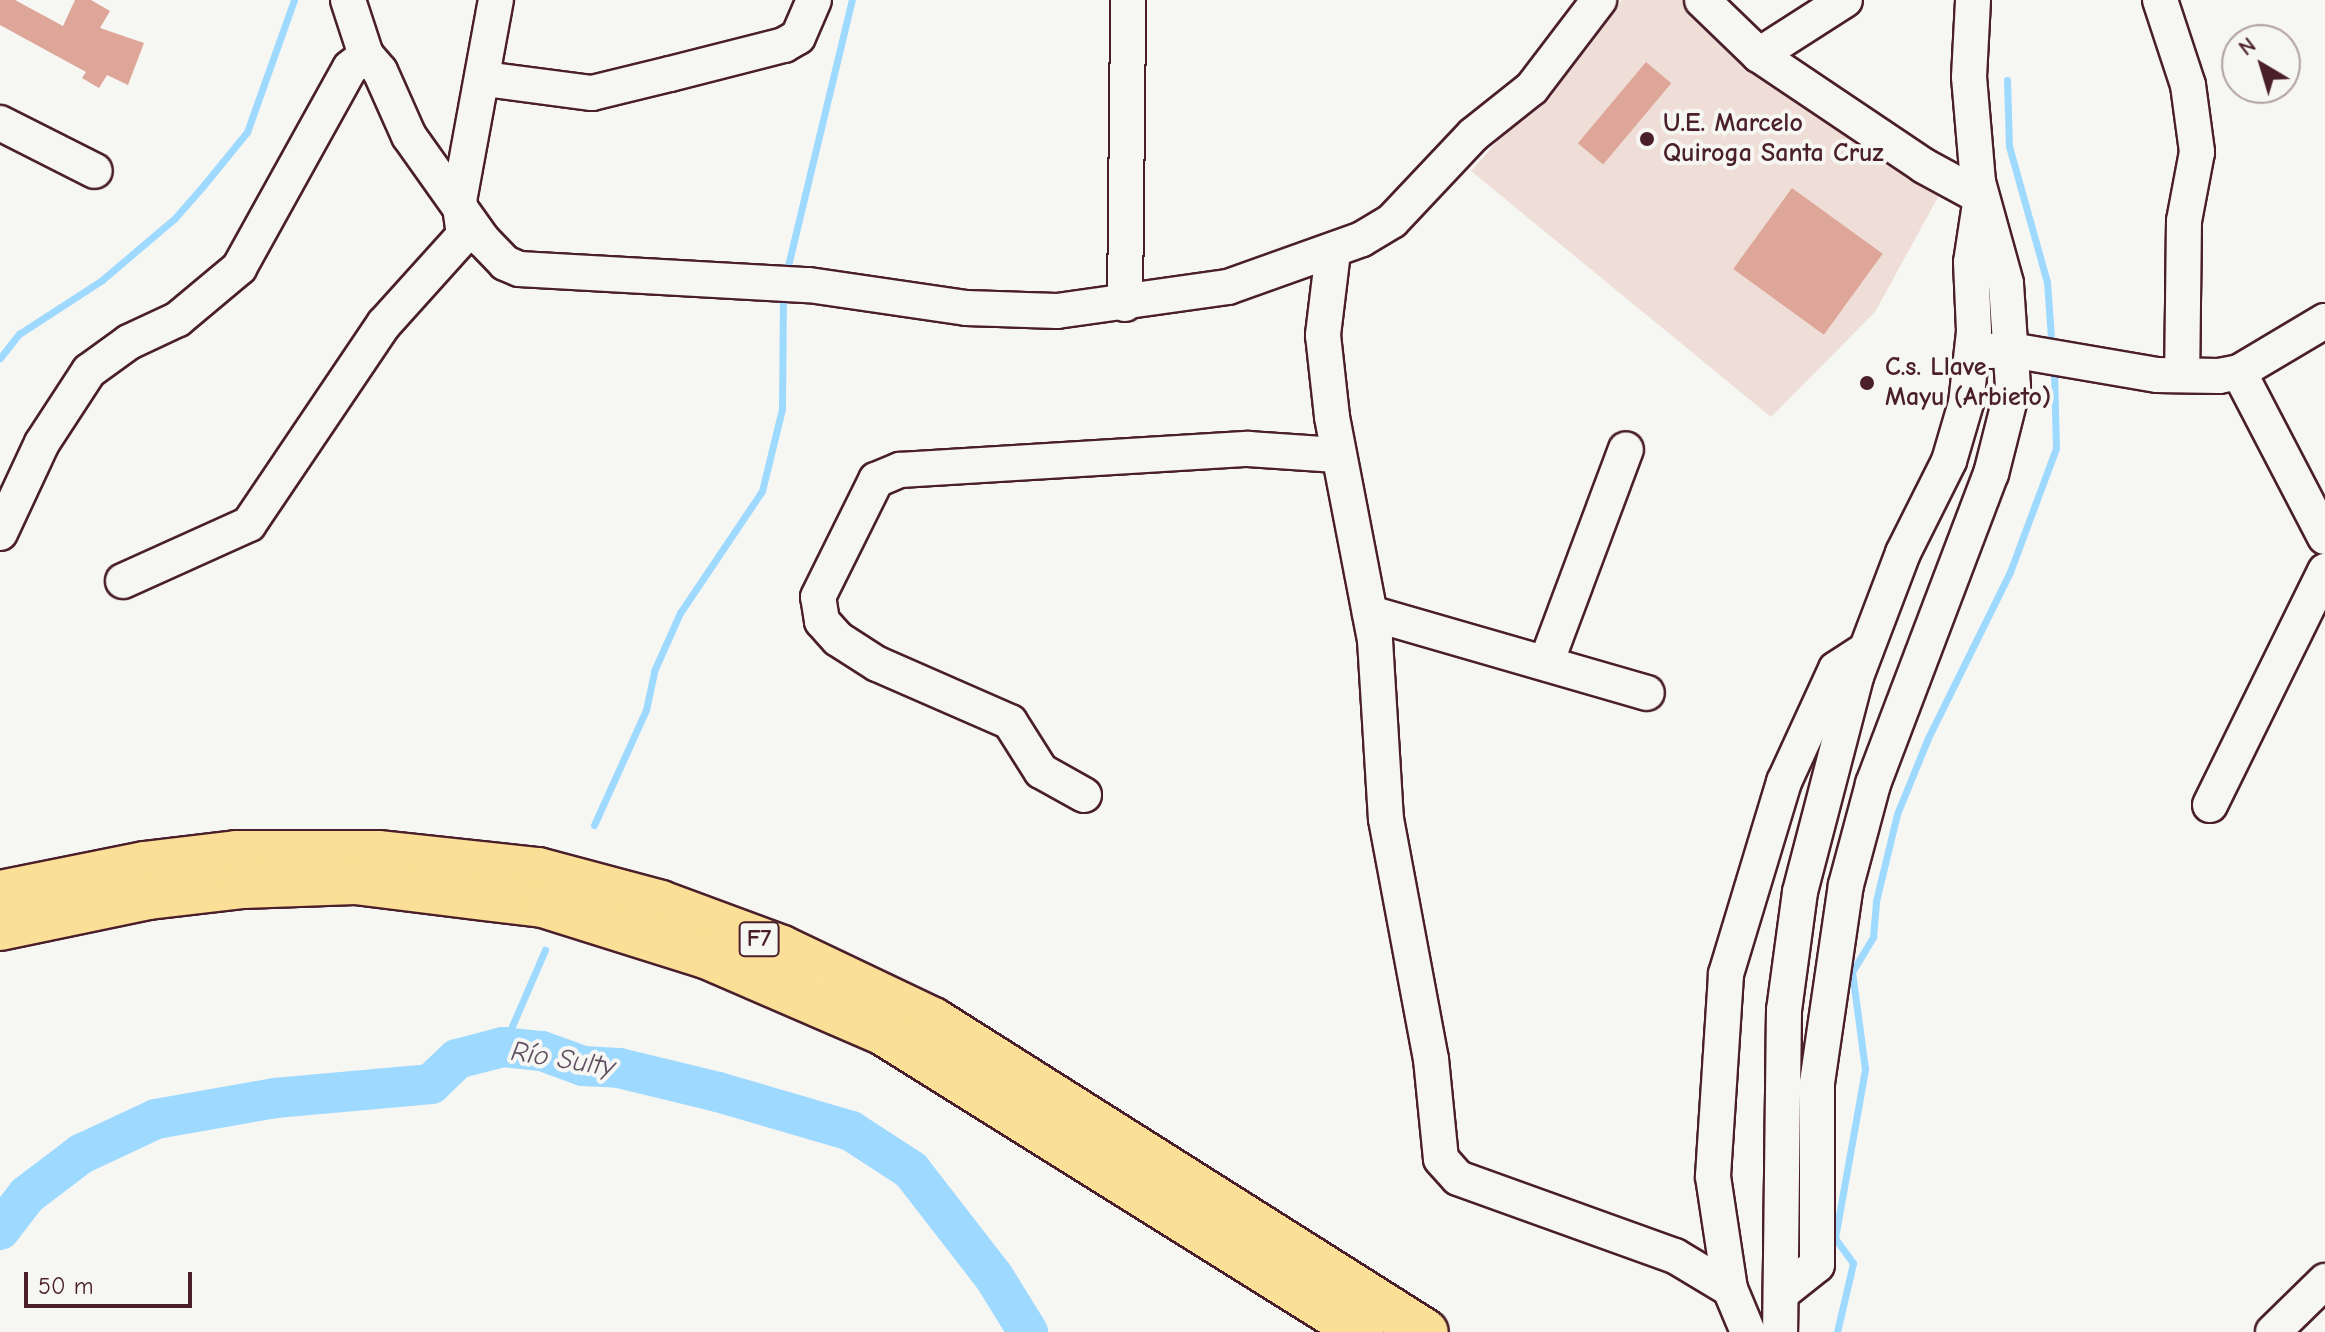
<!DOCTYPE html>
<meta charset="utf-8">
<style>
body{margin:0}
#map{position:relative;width:2325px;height:1332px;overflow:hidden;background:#f6f6f2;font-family:"Comic Neue",sans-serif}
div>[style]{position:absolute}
.built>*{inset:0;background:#efded7}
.stream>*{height:7px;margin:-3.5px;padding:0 3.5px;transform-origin:3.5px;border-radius:3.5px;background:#9ed9ff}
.river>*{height:40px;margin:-20px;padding:0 20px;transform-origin:20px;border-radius:20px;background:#9ed9ff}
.building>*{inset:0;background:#dea698;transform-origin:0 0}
.roads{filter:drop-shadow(2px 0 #4a1f2b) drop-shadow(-2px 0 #4a1f2b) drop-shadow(0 2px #4a1f2b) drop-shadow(0 -2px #4a1f2b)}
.minor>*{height:34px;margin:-17px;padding:0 17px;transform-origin:17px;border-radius:17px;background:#f6f6f2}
.highway>*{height:44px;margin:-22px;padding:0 22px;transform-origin:22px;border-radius:22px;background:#fbdf96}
.dots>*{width:22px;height:22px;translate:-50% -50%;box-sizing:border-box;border:4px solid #f6f6f2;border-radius:50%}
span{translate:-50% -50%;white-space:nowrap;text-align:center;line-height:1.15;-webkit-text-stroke:8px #f6f6f2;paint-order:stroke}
.shield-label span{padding:2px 6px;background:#f6f6f2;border:2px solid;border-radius:6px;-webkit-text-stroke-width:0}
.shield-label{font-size:24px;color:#4a1f2b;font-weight:700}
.poi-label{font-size:26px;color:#4a1f2b;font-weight:700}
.left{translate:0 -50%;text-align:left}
.water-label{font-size:28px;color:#5f4e60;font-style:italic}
.north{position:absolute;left:2221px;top:24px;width:80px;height:80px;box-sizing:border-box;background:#f6f6f2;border:2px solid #b1a0a2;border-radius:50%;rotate:322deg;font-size:22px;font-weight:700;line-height:32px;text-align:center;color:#4a1f2b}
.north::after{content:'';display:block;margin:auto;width:28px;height:36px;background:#4a1f2b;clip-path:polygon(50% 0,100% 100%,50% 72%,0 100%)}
.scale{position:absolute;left:24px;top:1272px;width:168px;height:36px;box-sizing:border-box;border:4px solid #4a1f2b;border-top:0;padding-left:10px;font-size:24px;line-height:28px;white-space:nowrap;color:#4a1f2b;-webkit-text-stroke:6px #f6f6f2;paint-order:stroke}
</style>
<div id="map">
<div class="built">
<div style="clip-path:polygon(1622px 0,1691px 0,1943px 188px,1875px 312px,1771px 417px,1471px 171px)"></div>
</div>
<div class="stream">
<div style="left:2007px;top:80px;width:66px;rotate:88.3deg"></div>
<div style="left:2009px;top:146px;width:141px;rotate:74.4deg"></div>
<div style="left:2047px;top:282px;width:56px;rotate:85.9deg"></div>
<div style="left:786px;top:274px;width:282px;rotate:-76.5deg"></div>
<div style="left:0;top:358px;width:31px;rotate:-52deg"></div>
<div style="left:19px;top:334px;width:99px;rotate:-33deg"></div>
<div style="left:102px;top:280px;width:96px;rotate:-40.3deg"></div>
<div style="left:175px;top:218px;width:43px;rotate:-48.8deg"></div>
<div style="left:203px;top:186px;width:70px;rotate:-50.8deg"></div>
<div style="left:247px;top:132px;width:140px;rotate:-70.4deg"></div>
<div style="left:594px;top:825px;width:126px;rotate:-65.7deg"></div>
<div style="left:646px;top:710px;width:40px;rotate:-78deg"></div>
<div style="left:654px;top:671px;width:64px;rotate:-65.9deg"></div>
<div style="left:680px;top:613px;width:147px;rotate:-56.1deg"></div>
<div style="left:762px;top:491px;width:84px;rotate:-76.3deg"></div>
<div style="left:782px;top:409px;width:115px;rotate:-89.5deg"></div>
<div style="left:503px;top:1047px;width:106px;rotate:-66.6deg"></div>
<div style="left:1837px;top:1332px;width:71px;rotate:-76.9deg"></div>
<div style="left:1853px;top:1263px;width:31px;rotate:-126deg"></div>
<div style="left:1835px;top:1238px;width:172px;rotate:-79.9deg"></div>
<div style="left:1865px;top:1069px;width:98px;rotate:-97.6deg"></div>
<div style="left:1852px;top:972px;width:41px;rotate:-59deg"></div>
<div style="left:1873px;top:937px;width:36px;rotate:-85deg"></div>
<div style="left:1876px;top:901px;width:89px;rotate:-76.4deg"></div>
<div style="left:1897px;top:814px;width:82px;rotate:-67.8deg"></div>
<div style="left:1928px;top:738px;width:185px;rotate:-63.7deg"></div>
<div style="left:2010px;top:572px;width:132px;rotate:-69.6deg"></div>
<div style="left:2056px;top:448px;width:78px;rotate:-91.5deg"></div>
</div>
<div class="river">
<div style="left:0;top:1230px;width:44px;rotate:-52.4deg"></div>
<div style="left:27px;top:1195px;width:68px;rotate:-37.2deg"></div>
<div style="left:81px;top:1154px;width:83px;rotate:-25deg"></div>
<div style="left:156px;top:1119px;width:121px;rotate:-10deg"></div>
<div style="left:275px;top:1098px;width:157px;rotate:-5.1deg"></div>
<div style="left:431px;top:1084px;width:36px;rotate:-44deg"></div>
<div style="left:457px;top:1059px;width:48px;rotate:-14.6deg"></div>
<div style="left:503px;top:1047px;width:39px;rotate:6deg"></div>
<div style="left:542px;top:1051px;width:44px;rotate:20.1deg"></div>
<div style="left:583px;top:1066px;width:36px;rotate:3deg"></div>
<div style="left:619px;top:1068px;width:102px;rotate:13.6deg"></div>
<div style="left:718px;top:1092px;width:139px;rotate:16.3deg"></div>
<div style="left:851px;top:1131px;width:72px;rotate:33deg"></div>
<div style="left:911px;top:1170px;width:135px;rotate:52.2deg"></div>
<div style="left:994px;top:1277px;width:65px;rotate:58.3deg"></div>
</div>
<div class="building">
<div style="clip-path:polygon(0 0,15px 0,63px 26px,75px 0,91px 0,110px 11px,100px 28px,144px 43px,128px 85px,107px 75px,99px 88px,82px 78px,86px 72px,0 25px)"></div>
<div style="left:1646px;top:62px;width:33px;height:106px;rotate:40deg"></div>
<div style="left:1792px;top:188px;width:112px;height:100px;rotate:36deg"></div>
</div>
<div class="roads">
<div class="minor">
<div style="left:348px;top:0;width:58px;rotate:71.9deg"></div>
<div style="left:1702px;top:0;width:79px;rotate:44deg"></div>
<div style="left:1759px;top:55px;width:199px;rotate:33.9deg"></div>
<div style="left:1924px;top:166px;width:65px;rotate:28.5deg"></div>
<div style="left:1981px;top:197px;width:66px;rotate:98.7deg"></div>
<div style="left:1971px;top:262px;width:70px;rotate:87.5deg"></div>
<div style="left:1974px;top:332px;width:71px;rotate:96.4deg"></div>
<div style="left:1966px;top:403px;width:60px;rotate:106.3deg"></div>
<div style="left:1949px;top:461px;width:103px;rotate:116.6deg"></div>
<div style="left:1903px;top:553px;width:133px;rotate:110.8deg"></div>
<div style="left:1856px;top:677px;width:222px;rotate:104.6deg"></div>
<div style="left:1800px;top:892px;width:119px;rotate:97.7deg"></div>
<div style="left:1784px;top:1010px;width:322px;rotate:90.7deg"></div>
<div style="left:2160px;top:0;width:89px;rotate:71.8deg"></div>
<div style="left:2188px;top:85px;width:68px;rotate:82.3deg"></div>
<div style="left:2197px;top:152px;width:70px;rotate:100.7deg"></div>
<div style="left:2184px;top:221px;width:153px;rotate:90.7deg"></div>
<div style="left:366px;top:55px;width:21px;rotate:49deg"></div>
<div style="left:380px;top:71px;width:71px;rotate:66deg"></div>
<div style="left:409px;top:136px;width:128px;rotate:54.6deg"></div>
<div style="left:483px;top:240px;width:32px;rotate:46deg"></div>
<div style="left:505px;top:263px;width:15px;rotate:23deg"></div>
<div style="left:519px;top:269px;width:290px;rotate:3.2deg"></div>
<div style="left:809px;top:285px;width:159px;rotate:8.3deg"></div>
<div style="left:966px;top:308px;width:91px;rotate:1.9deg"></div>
<div style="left:1057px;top:311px;width:173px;rotate:-8deg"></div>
<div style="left:1228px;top:287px;width:142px;rotate:-19.7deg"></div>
<div style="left:1362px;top:239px;width:35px;rotate:-31deg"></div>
<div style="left:1392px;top:221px;width:118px;rotate:-46.7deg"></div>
<div style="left:1473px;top:135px;width:75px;rotate:-38.5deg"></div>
<div style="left:1532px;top:88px;width:111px;rotate:-52.7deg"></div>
<div style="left:1759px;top:55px;width:102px;rotate:-32.6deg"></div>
<div style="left:485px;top:79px;width:108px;rotate:7.5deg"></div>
<div style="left:592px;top:93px;width:80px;rotate:-13.7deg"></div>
<div style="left:670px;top:74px;width:118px;rotate:-14.3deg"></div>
<div style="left:784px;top:45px;width:16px;rotate:-30deg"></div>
<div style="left:798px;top:37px;width:40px;rotate:-66.6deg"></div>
<div style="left:0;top:123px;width:106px;rotate:26.8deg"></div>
<div style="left:1333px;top:252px;width:84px;rotate:96.9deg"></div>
<div style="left:1323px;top:335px;width:82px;rotate:83.7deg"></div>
<div style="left:1332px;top:417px;width:227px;rotate:79.1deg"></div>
<div style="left:1375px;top:640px;width:179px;rotate:86.5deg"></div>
<div style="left:1386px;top:819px;width:244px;rotate:79.4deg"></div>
<div style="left:1431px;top:1059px;width:100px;rotate:84.3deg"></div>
<div style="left:1441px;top:1159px;width:25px;rotate:48deg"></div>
<div style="left:1458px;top:1178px;width:231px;rotate:19.8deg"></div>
<div style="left:1675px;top:1256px;width:64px;rotate:31deg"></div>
<div style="left:1125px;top:304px;width:304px;rotate:-89.4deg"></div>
<div style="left:1990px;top:351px;width:21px;rotate:-3deg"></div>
<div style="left:2011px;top:350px;width:148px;rotate:9.7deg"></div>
<div style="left:2157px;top:375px;width:62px;rotate:0.9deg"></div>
<div style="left:2219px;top:376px;width:20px;rotate:-11deg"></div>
<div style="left:2239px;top:372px;width:100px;rotate:-30.7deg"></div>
<div style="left:2239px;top:372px;width:186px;rotate:62.5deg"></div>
<div style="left:0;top:533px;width:99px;rotate:-65deg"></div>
<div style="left:42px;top:443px;width:86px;rotate:-56.9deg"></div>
<div style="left:89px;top:371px;width:49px;rotate:-35.9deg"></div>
<div style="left:129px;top:342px;width:54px;rotate:-25.1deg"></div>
<div style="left:178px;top:319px;width:80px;rotate:-39.9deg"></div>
<div style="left:239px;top:268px;width:229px;rotate:-61deg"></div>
<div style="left:350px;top:68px;width:21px;rotate:-39deg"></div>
<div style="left:123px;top:581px;width:138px;rotate:-24.3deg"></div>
<div style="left:249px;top:524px;width:241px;rotate:-56deg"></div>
<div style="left:384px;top:324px;width:120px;rotate:-48deg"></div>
<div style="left:464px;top:235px;width:34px;rotate:-98deg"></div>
<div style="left:459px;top:201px;width:204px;rotate:-79.6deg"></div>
<div style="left:1370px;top:613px;width:288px;rotate:16.1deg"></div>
<div style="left:1546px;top:663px;width:228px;rotate:-69.5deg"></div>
<div style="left:1084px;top:795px;width:49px;rotate:-150.8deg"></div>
<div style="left:1041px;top:771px;width:58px;rotate:-122.3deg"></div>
<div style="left:1010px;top:722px;width:145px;rotate:-156.4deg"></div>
<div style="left:877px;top:664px;width:46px;rotate:-147.3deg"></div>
<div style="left:838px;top:639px;width:24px;rotate:-132deg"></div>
<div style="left:822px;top:621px;width:24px;rotate:-99deg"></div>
<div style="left:818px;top:597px;width:131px;rotate:-63.6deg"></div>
<div style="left:876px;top:480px;width:26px;rotate:-23deg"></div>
<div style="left:900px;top:470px;width:349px;rotate:-3.5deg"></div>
<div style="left:1248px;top:449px;width:89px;rotate:3.9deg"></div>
<div style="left:2210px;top:805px;width:261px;rotate:-63.8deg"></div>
<div style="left:1783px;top:1292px;width:43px;rotate:-38.5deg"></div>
<div style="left:1817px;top:1265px;width:182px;rotate:-90deg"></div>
<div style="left:1817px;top:1083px;width:200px;rotate:-81.7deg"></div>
<div style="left:1846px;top:885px;width:105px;rotate:-75deg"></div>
<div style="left:1873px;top:784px;width:332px;rotate:-69.2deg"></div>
<div style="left:1991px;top:474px;width:90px;rotate:-75.8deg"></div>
<div style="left:2013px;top:387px;width:104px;rotate:-93.9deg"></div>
<div style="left:2006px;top:283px;width:105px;rotate:-105.5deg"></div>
<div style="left:1978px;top:182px;width:105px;rotate:-94.9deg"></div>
<div style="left:1969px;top:77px;width:77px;rotate:-87deg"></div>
<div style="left:1748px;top:1332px;width:47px;rotate:-112.7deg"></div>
<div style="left:1730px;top:1289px;width:114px;rotate:-98.6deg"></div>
<div style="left:1713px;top:1176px;width:202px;rotate:-86.3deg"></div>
<div style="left:1726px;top:974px;width:201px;rotate:-73.2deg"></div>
<div style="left:1784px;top:782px;width:124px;rotate:-65.3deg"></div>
<div style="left:1836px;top:669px;width:35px;rotate:-33deg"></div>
<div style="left:2273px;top:1332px;width:73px;rotate:-44.4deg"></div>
</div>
<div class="highway">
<div style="left:0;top:893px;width:147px;rotate:-11.4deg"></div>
<div style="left:144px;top:864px;width:93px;rotate:-6.8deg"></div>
<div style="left:236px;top:853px;width:142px"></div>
<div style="left:378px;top:853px;width:161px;rotate:6.1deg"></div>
<div style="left:538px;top:870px;width:127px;rotate:15deg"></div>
<div style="left:661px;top:903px;width:129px;rotate:20.4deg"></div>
<div style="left:782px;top:948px;width:167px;rotate:25.5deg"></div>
<div style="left:933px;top:1020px;width:583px;rotate:32.33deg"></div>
<div style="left:0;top:928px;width:152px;rotate:-11.8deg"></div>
<div style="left:149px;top:897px;width:95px;rotate:-6.7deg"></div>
<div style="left:243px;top:886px;width:112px;rotate:-2deg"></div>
<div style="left:355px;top:882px;width:189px;rotate:7deg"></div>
<div style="left:543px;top:905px;width:171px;rotate:17.4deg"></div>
<div style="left:706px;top:956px;width:192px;rotate:23.4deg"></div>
<div style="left:882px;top:1032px;width:566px;rotate:32.01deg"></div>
</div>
</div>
<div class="dots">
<div style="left:1647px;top:139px;background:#4a1f2b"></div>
<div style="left:1867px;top:383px;background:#4a1f2b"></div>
</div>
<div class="shield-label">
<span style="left:759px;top:939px">F7</span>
</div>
<div class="poi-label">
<span class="left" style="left:1663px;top:139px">U.E. Marcelo<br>Quiroga Santa Cruz</span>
<span class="left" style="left:1885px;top:383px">C.s. Llave<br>Mayu (Arbieto)</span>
</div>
<div class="water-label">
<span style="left:563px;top:1059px;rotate:9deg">Río Sulty</span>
</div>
<div class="north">N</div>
<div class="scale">50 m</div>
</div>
